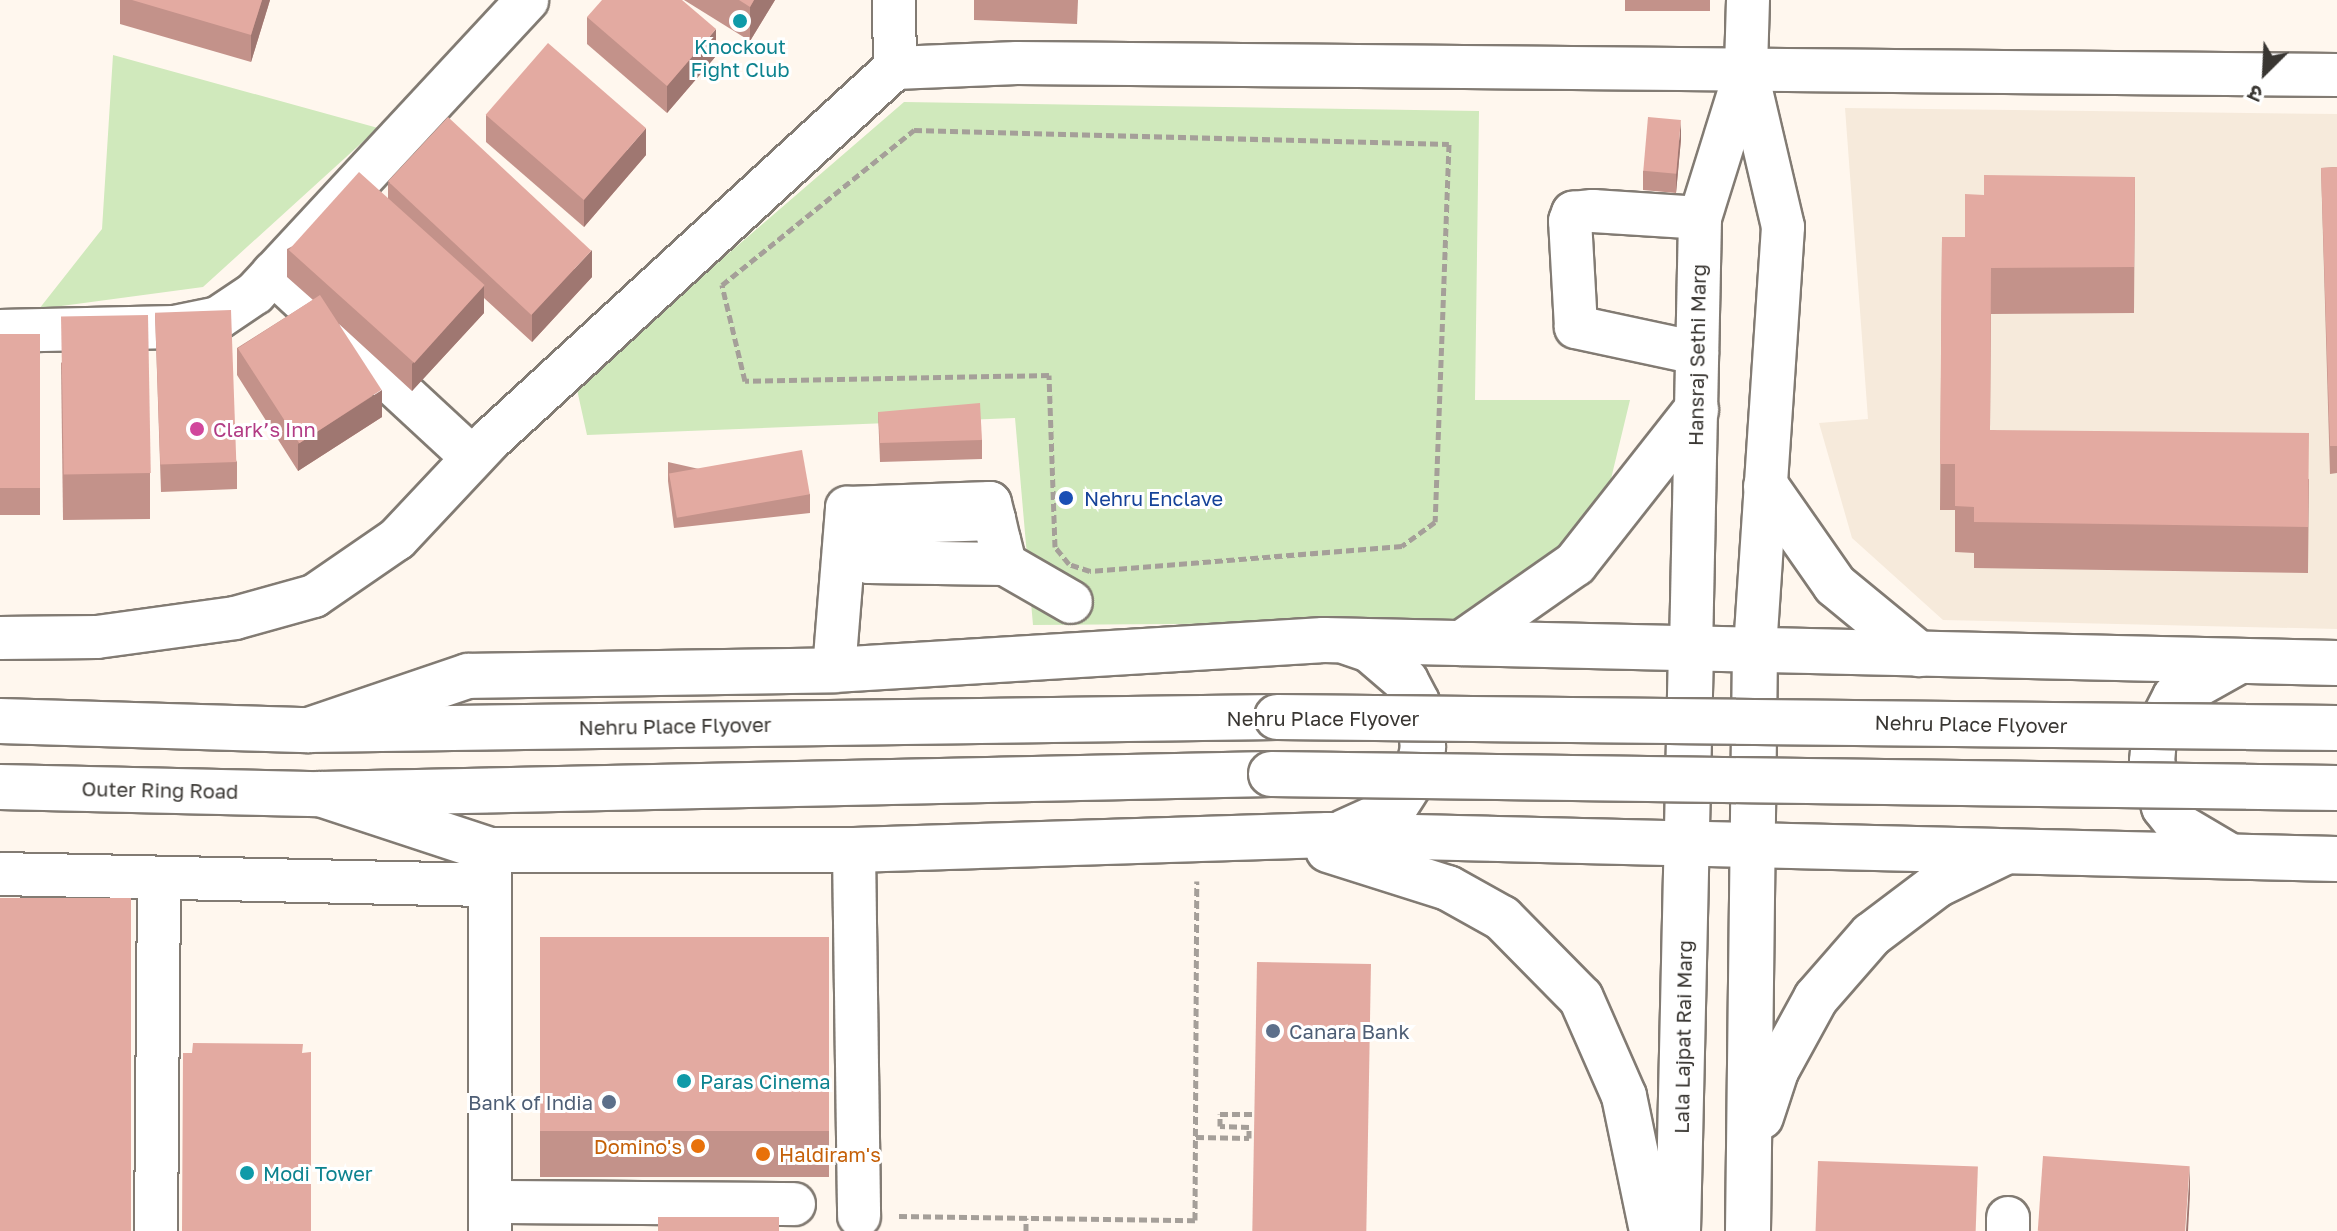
<!DOCTYPE html>
<meta charset="utf-8">
<style>
body{margin:0}
#map{position:relative;width:2337px;height:1231px;overflow:hidden;background:#fff7ee;font-family:"Golos Text","Noto Sans Devanagari",sans-serif}
div>[style]{position:absolute}
.built>*{inset:0;background:#f6eadb}
.green>*{inset:0;background:#d0e9bc}
.path>*{height:5px;margin-top:-2.5px;transform-origin:0;background:repeating-linear-gradient(90deg,#a59f99 0 8px,transparent 0 12px)}
.roads{filter:drop-shadow(2px 0 #827b73) drop-shadow(-2px 0 #827b73) drop-shadow(0 2px #827b73) drop-shadow(0 -2px #827b73)}
.minor>*{height:42px;margin:-21px;padding:0 21px;transform-origin:21px;border-radius:21px;background:#fff}
.major>*{height:44px;margin:-22px;padding:0 22px;transform-origin:22px;border-radius:22px;background:#fff}
.bridges{filter:drop-shadow(2px 0 #827b73) drop-shadow(-2px 0 #827b73) drop-shadow(0 2px #827b73) drop-shadow(0 -2px #827b73)}
.major-bridge>*{height:44px;margin:-22px;padding:0 22px;transform-origin:22px;border-radius:22px;background:#fff}
.wall>*{inset:0;background:#c3928a;transform-origin:0 0}
.shaded-wall>*{inset:0;background:#9f7771}
.building>*{inset:0;background:#e3aaa1;transform-origin:0 0}
.dots>*{width:22px;height:22px;translate:-50% -50%;box-sizing:border-box;border:4px solid #fff;border-radius:50%}
span{translate:-50% -50%;white-space:nowrap;text-align:center;line-height:1.15;-webkit-text-stroke:6px #fff;paint-order:stroke}
.culture-label{font-size:20px;color:#0d838f}
.left{translate:0 -50%;text-align:left}
.street-label{font-size:20px;color:#393632}
.hotel-label{font-size:20px;color:#b23c85}
.transit-label{font-size:20px;color:#164399}
.service-label{font-size:20px;color:#4e5e75}
.right{translate:-100% -50%;text-align:right}
.food-label{font-size:20px;color:#c56008}
.north{position:absolute;left:2225px;top:32px;width:80px;height:80px;-webkit-text-stroke:6px #fff;paint-order:stroke;rotate:204deg;font-size:22px;font-weight:700;line-height:32px;text-align:center;color:#393632}
.north::after{content:'';display:block;margin:auto;width:28px;height:36px;background:#393632;clip-path:polygon(50% 0,100% 100%,50% 72%,0 100%)}
</style>
<div id="map">
<div class="built">
<div style="clip-path:polygon(1845px 108px,2337px 114px,2337px 629px,1943px 620px,1852px 538px,1819px 423px,1868px 419px)"></div>
</div>
<div class="green">
<div style="clip-path:polygon(113px 55px,378px 128px,203px 287px,39px 309px,102px 229px)"></div>
<div style="clip-path:polygon(904px 102px,1479px 111px,1475px 400px,1630px 400px,1604px 508px,1569px 549px,1458px 622px,1033px 625px,1015px 418px,587px 435px,576px 385px)"></div>
</div>
<div class="path">
<div style="left:914px;top:130px;width:535px;rotate:1.5deg"></div>
<div style="left:1449px;top:144px;width:378px;rotate:92.1deg"></div>
<div style="left:1435px;top:522px;width:41px;rotate:144deg"></div>
<div style="left:1402px;top:546px;width:313px;rotate:175.4deg"></div>
<div style="left:1090px;top:571px;width:22px;rotate:-162deg"></div>
<div style="left:1069px;top:564px;width:22px;rotate:-129deg"></div>
<div style="left:1055px;top:547px;width:172px;rotate:-92deg"></div>
<div style="left:1049px;top:375px;width:304px;rotate:178.9deg"></div>
<div style="left:745px;top:381px;width:99px;rotate:-103.5deg"></div>
<div style="left:722px;top:285px;width:247px;rotate:-38.9deg"></div>
<div style="left:1196px;top:1137px;width:53px;rotate:1.1deg"></div>
<div style="left:1249px;top:1138px;width:11px;rotate:-90deg"></div>
<div style="left:1249px;top:1127px;width:29px;rotate:-178deg"></div>
<div style="left:1220px;top:1126px;width:12px;rotate:-90deg"></div>
<div style="left:1220px;top:1114px;width:35px"></div>
<div style="left:899px;top:1216px;width:296px;rotate:0.8deg"></div>
<div style="left:1195px;top:1220px;width:339px;rotate:-89.7deg"></div>
<div style="left:1026px;top:1231px;width:13px;rotate:-90deg"></div>
</div>
<div class="roads">
<div class="minor">
<div style="left:894px;top:0;width:68px;rotate:89.2deg"></div>
<div style="left:1748px;top:0;width:69px;rotate:91.7deg"></div>
<div style="left:1746px;top:69px;width:162px;rotate:76.8deg"></div>
<div style="left:1783px;top:227px;width:424px;rotate:93.8deg"></div>
<div style="left:273px;top:273px;width:272px;rotate:42.8deg"></div>
<div style="left:0;top:331px;width:174px;rotate:-1.3deg"></div>
<div style="left:174px;top:327px;width:45px;rotate:-11.6deg"></div>
<div style="left:218px;top:318px;width:45px;rotate:-34deg"></div>
<div style="left:255px;top:293px;width:400px;rotate:-47.1deg"></div>
<div style="left:1697px;top:353px;width:124px;rotate:-167.9deg"></div>
<div style="left:1576px;top:327px;width:106px;rotate:-93.2deg"></div>
<div style="left:1570px;top:221px;width:9px;rotate:-69deg"></div>
<div style="left:1573px;top:213px;width:20px;rotate:-6deg"></div>
<div style="left:1593px;top:211px;width:107px;rotate:3.7deg"></div>
<div style="left:1005px;top:564px;width:76px;rotate:29.9deg"></div>
<div style="left:0;top:638px;width:97px;rotate:-0.6deg"></div>
<div style="left:97px;top:637px;width:139px;rotate:-7.8deg"></div>
<div style="left:235px;top:618px;width:82px;rotate:-15.6deg"></div>
<div style="left:314px;top:596px;width:101px;rotate:-34.5deg"></div>
<div style="left:397px;top:539px;width:136px;rotate:-46.8deg"></div>
<div style="left:490px;top:440px;width:550px;rotate:-42.57deg"></div>
<div style="left:895px;top:68px;width:122px;rotate:-2.3deg"></div>
<div style="left:1017px;top:63px;width:1320px;rotate:0.52deg"></div>
<div style="left:1691px;top:649px;width:431px;rotate:-88.8deg"></div>
<div style="left:1700px;top:218px;width:155px;rotate:-72.7deg"></div>
<div style="left:834px;top:670px;width:163px;rotate:-85.4deg"></div>
<div style="left:847px;top:508px;width:143px;rotate:-2deg"></div>
<div style="left:990px;top:503px;width:16px;rotate:76deg"></div>
<div style="left:994px;top:519px;width:22px;rotate:77deg"></div>
<div style="left:999px;top:540px;width:25px;rotate:76deg"></div>
<div style="left:1005px;top:564px;width:136px;rotate:-179.2deg"></div>
<div style="left:869px;top:562px;width:39px;rotate:-83deg"></div>
<div style="left:874px;top:523px;width:120px;rotate:-1.9deg"></div>
<div style="left:854px;top:850px;width:366px;rotate:89.2deg"></div>
<div style="left:0;top:874px;width:490px;rotate:1.3deg"></div>
<div style="left:491px;top:1202px;width:303px;rotate:0.4deg"></div>
<div style="left:156px;top:1231px;width:348px;rotate:-89.5deg"></div>
<div style="left:490px;top:1231px;width:375px;rotate:-90deg"></div>
<div style="left:2008px;top:1231px;width:13px;rotate:-90deg"></div>
</div>
<div class="major">
<div style="left:1766px;top:486px;width:121px;rotate:55.1deg"></div>
<div style="left:1835px;top:585px;width:109px;rotate:39.4deg"></div>
<div style="left:1462px;top:643px;width:138px;rotate:-35deg"></div>
<div style="left:1575px;top:564px;width:196px;rotate:-51.8deg"></div>
<div style="left:0;top:721px;width:309px;rotate:1.7deg"></div>
<div style="left:309px;top:730px;width:968px;rotate:-0.77deg"></div>
<div style="left:309px;top:730px;width:168px;rotate:-18.8deg"></div>
<div style="left:468px;top:676px;width:366px;rotate:-0.9deg"></div>
<div style="left:834px;top:670px;width:491px;rotate:-3.5deg"></div>
<div style="left:1324px;top:640px;width:1013px;rotate:1.3deg"></div>
<div style="left:0;top:787px;width:320px;rotate:1.3deg"></div>
<div style="left:320px;top:794px;width:951px;rotate:-1.2deg"></div>
<div style="left:320px;top:794px;width:179px;rotate:18.2deg"></div>
<div style="left:490px;top:850px;width:364px"></div>
<div style="left:854px;top:850px;width:474px;rotate:-1.8deg"></div>
<div style="left:1328px;top:835px;width:1009px;rotate:1.36deg"></div>
<div style="left:1344px;top:832px;width:54px;rotate:-24.2deg"></div>
<div style="left:1393px;top:810px;width:46px;rotate:-57.3deg"></div>
<div style="left:1418px;top:771px;width:25px;rotate:-78deg"></div>
<div style="left:1423px;top:747px;width:45px;rotate:-97.6deg"></div>
<div style="left:1417px;top:702px;width:24px;rotate:-118deg"></div>
<div style="left:1406px;top:681px;width:48px;rotate:-139.3deg"></div>
<div style="left:1370px;top:650px;width:24px;rotate:-161deg"></div>
<div style="left:1328px;top:850px;width:126px;rotate:17.6deg"></div>
<div style="left:1448px;top:888px;width:62px;rotate:29.1deg"></div>
<div style="left:1502px;top:918px;width:112px;rotate:45.4deg"></div>
<div style="left:1581px;top:998px;width:107px;rotate:66.3deg"></div>
<div style="left:1624px;top:1096px;width:138px;rotate:78.3deg"></div>
<div style="left:2228px;top:855px;width:57px;rotate:-149.4deg"></div>
<div style="left:2179px;top:826px;width:24px;rotate:-128deg"></div>
<div style="left:2164px;top:807px;width:47px;rotate:-104.9deg"></div>
<div style="left:2152px;top:762px;width:24px;rotate:-85deg"></div>
<div style="left:2154px;top:738px;width:46px;rotate:-62.9deg"></div>
<div style="left:2175px;top:697px;width:68px;rotate:-29.2deg"></div>
<div style="left:1761px;top:1117px;width:48px;rotate:-71.9deg"></div>
<div style="left:1776px;top:1071px;width:83px;rotate:-61.3deg"></div>
<div style="left:1816px;top:998px;width:84px;rotate:-48.9deg"></div>
<div style="left:1871px;top:935px;width:83px;rotate:-37.1deg"></div>
<div style="left:1937px;top:885px;width:73px;rotate:-25.9deg"></div>
<div style="left:1678px;top:1231px;width:582px;rotate:-88.72deg"></div>
<div style="left:1748px;top:1231px;width:581px;rotate:-89.31deg"></div>
</div>
</div>
<div class="bridges">
<div class="major-bridge">
<div style="left:1277px;top:717px;width:1060px;rotate:0.59deg"></div>
<div style="left:1271px;top:774px;width:1066px;rotate:0.75deg"></div>
</div>
</div>
<div class="wall">
<div style="clip-path:polygon(120px 0,270px 0,251px 62px,120px 24px)"></div>
<div style="clip-path:polygon(684px 0,775px 0,750px 41px)"></div>
<div style="clip-path:polygon(974px 0,1078px 0,1077px 24px,974px 20px)"></div>
<div style="left:1625px;top:0;width:85px;height:11px"></div>
<div style="clip-path:polygon(587px 17px,716px 56px,667px 113px,587px 44px)"></div>
<div style="clip-path:polygon(486px 115px,646px 155px,584px 227px,486px 142px)"></div>
<div style="clip-path:polygon(1681px 139px,1676px 193px,1643px 190px,1643px 171px)"></div>
<div style="clip-path:polygon(2337px 167px,2337px 473px,2330px 474px,2321px 168px)"></div>
<div style="clip-path:polygon(2135px 177px,2134px 313px,1991px 314px,1990px 430px,2309px 479px,2308px 573px,1974px 568px,1974px 553px,1955px 552px,1955px 510px,1940px 510px,1942px 237px,1965px 237px,1984px 195px)"></div>
<div style="clip-path:polygon(388px 182px,592px 277px,532px 342px,484px 298px,484px 313px,412px 391px,339px 324px,382px 417px,298px 471px,237px 375px,237px 348px,313px 300px,287px 277px,287px 249px,388px 198px)"></div>
<div style="clip-path:polygon(155px 313px,237px 462px,237px 489px,161px 492px)"></div>
<div style="left:0;top:334px;width:40px;height:181px"></div>
<div style="clip-path:polygon(61px 362px,150px 473px,150px 519px,63px 520px)"></div>
<div style="clip-path:polygon(878px 412px,982px 440px,982px 459px,880px 462px)"></div>
<div style="clip-path:polygon(668px 462px,810px 494px,810px 513px,674px 528px,668px 481px)"></div>
<div style="left:540px;top:937px;width:289px;height:240px"></div>
</div>
<div class="shaded-wall">
<div style="clip-path:polygon(262px 0,270px 0,251px 62px,251px 35px)"></div>
<div style="clip-path:polygon(754px 0,775px 0,750px 41px,750px 7px)"></div>
<div style="clip-path:polygon(716px 29px,716px 56px,667px 113px,667px 86px)"></div>
<div style="clip-path:polygon(1681px 120px,1681px 139px,1676px 193px,1676px 174px)"></div>
<div style="clip-path:polygon(646px 128px,646px 155px,584px 227px,584px 200px)"></div>
<div style="clip-path:polygon(592px 250px,592px 277px,532px 342px,532px 314px)"></div>
<div style="clip-path:polygon(484px 286px,484px 313px,412px 391px,412px 364px)"></div>
<div style="clip-path:polygon(382px 390px,382px 417px,298px 471px,298px 444px)"></div>
<div style="clip-path:polygon(2190px 1166px,2190px 1194px,2188px 1231px,2186px 1231px)"></div>
</div>
<div class="building">
<div style="clip-path:polygon(132px 0,262px 0,251px 35px)"></div>
<div style="clip-path:polygon(602px 0,682px 0,716px 29px,667px 86px,587px 17px)"></div>
<div style="clip-path:polygon(739px 0,754px 0,750px 7px)"></div>
<div style="left:548px;top:43px;width:130px;height:95px;rotate:41deg"></div>
<div style="left:448px;top:117px;width:196px;height:88px;rotate:43deg"></div>
<div style="left:1648px;top:117px;width:33px;height:54px;rotate:5deg"></div>
<div style="clip-path:polygon(2337px 167px,2337px 446px,2330px 446px,2321px 168px)"></div>
<div style="left:359px;top:172px;width:169px;height:105px;rotate:42deg"></div>
<div style="clip-path:polygon(1984px 175px,2135px 177px,2134px 267px,1991px 268px,1990px 430px,2309px 433px,2308px 527px,1974px 522px,1974px 507px,1955px 506px,1955px 464px,1940px 464px,1942px 237px,1965px 237px,1965px 194px,1984px 195px)"></div>
<div style="left:320px;top:295px;width:113px;height:98px;rotate:57deg"></div>
<div style="left:231px;top:310px;width:152px;height:76px;rotate:88deg"></div>
<div style="left:148px;top:315px;width:158px;height:87px;rotate:89deg"></div>
<div style="left:0;top:334px;width:40px;height:154px"></div>
<div style="clip-path:polygon(980px 403px,982px 440px,880px 443px,878px 412px)"></div>
<div style="left:802px;top:450px;width:45px;height:135px;rotate:80deg"></div>
<div style="left:0;top:898px;width:131px;height:333px"></div>
<div style="left:540px;top:937px;width:289px;height:194px"></div>
<div style="left:1257px;top:962px;width:114px;height:269px;rotate:1deg"></div>
<div style="clip-path:polygon(193px 1043px,303px 1044px,302px 1053px,311px 1052px,311px 1231px,182px 1231px,183px 1053px,192px 1053px)"></div>
<div style="left:2043px;top:1156px;width:147px;height:75px;rotate:4deg"></div>
<div style="left:1818px;top:1161px;width:160px;height:70px;rotate:2deg"></div>
<div style="left:779px;top:1217px;width:14px;height:121px;rotate:90deg"></div>
</div>
<div class="dots">
<div style="left:740px;top:21px;background:#0f9aa8"></div>
<div style="left:197px;top:429px;background:#d1479c"></div>
<div style="left:1066px;top:498px;background:#1a4fb4"></div>
<div style="left:1273px;top:1031px;background:#5c6f8a"></div>
<div style="left:684px;top:1081px;background:#0f9aa8"></div>
<div style="left:609px;top:1102px;background:#5c6f8a"></div>
<div style="left:698px;top:1146px;background:#e8710a"></div>
<div style="left:763px;top:1154px;background:#e8710a"></div>
<div style="left:247px;top:1173px;background:#0f9aa8"></div>
</div>
<div class="culture-label">
<span style="left:740px;top:58px">Knockout<br>Fight Club</span>
<span class="left" style="left:700px;top:1081px">Paras Cinema</span>
<span class="left" style="left:263px;top:1173px">Modi Tower</span>
</div>
<div class="street-label">
<span style="left:1697px;top:355px;rotate:-89deg">Hansraj Sethi Marg</span>
<span style="left:1323px;top:718px">Nehru Place Flyover</span>
<span style="left:1971px;top:724px;rotate:1deg">Nehru Place Flyover</span>
<span style="left:675px;top:726px;rotate:-1deg">Nehru Place Flyover</span>
<span style="left:160px;top:790px;rotate:1deg">Outer Ring Road</span>
<span style="left:1683px;top:1037px;rotate:-89deg">Lala Lajpat Rai Marg</span>
</div>
<div class="hotel-label">
<span class="left" style="left:213px;top:429px">Clark’s Inn</span>
</div>
<div class="transit-label">
<span class="left" style="left:1084px;top:498px">Nehru Enclave</span>
</div>
<div class="service-label">
<span class="left" style="left:1289px;top:1031px">Canara Bank</span>
<span class="right" style="left:593px;top:1102px">Bank of India</span>
</div>
<div class="food-label">
<span class="right" style="left:682px;top:1146px">Domino's</span>
<span class="left" style="left:779px;top:1154px">Haldiram's</span>
</div>
<div class="north">उ</div>
</div>
